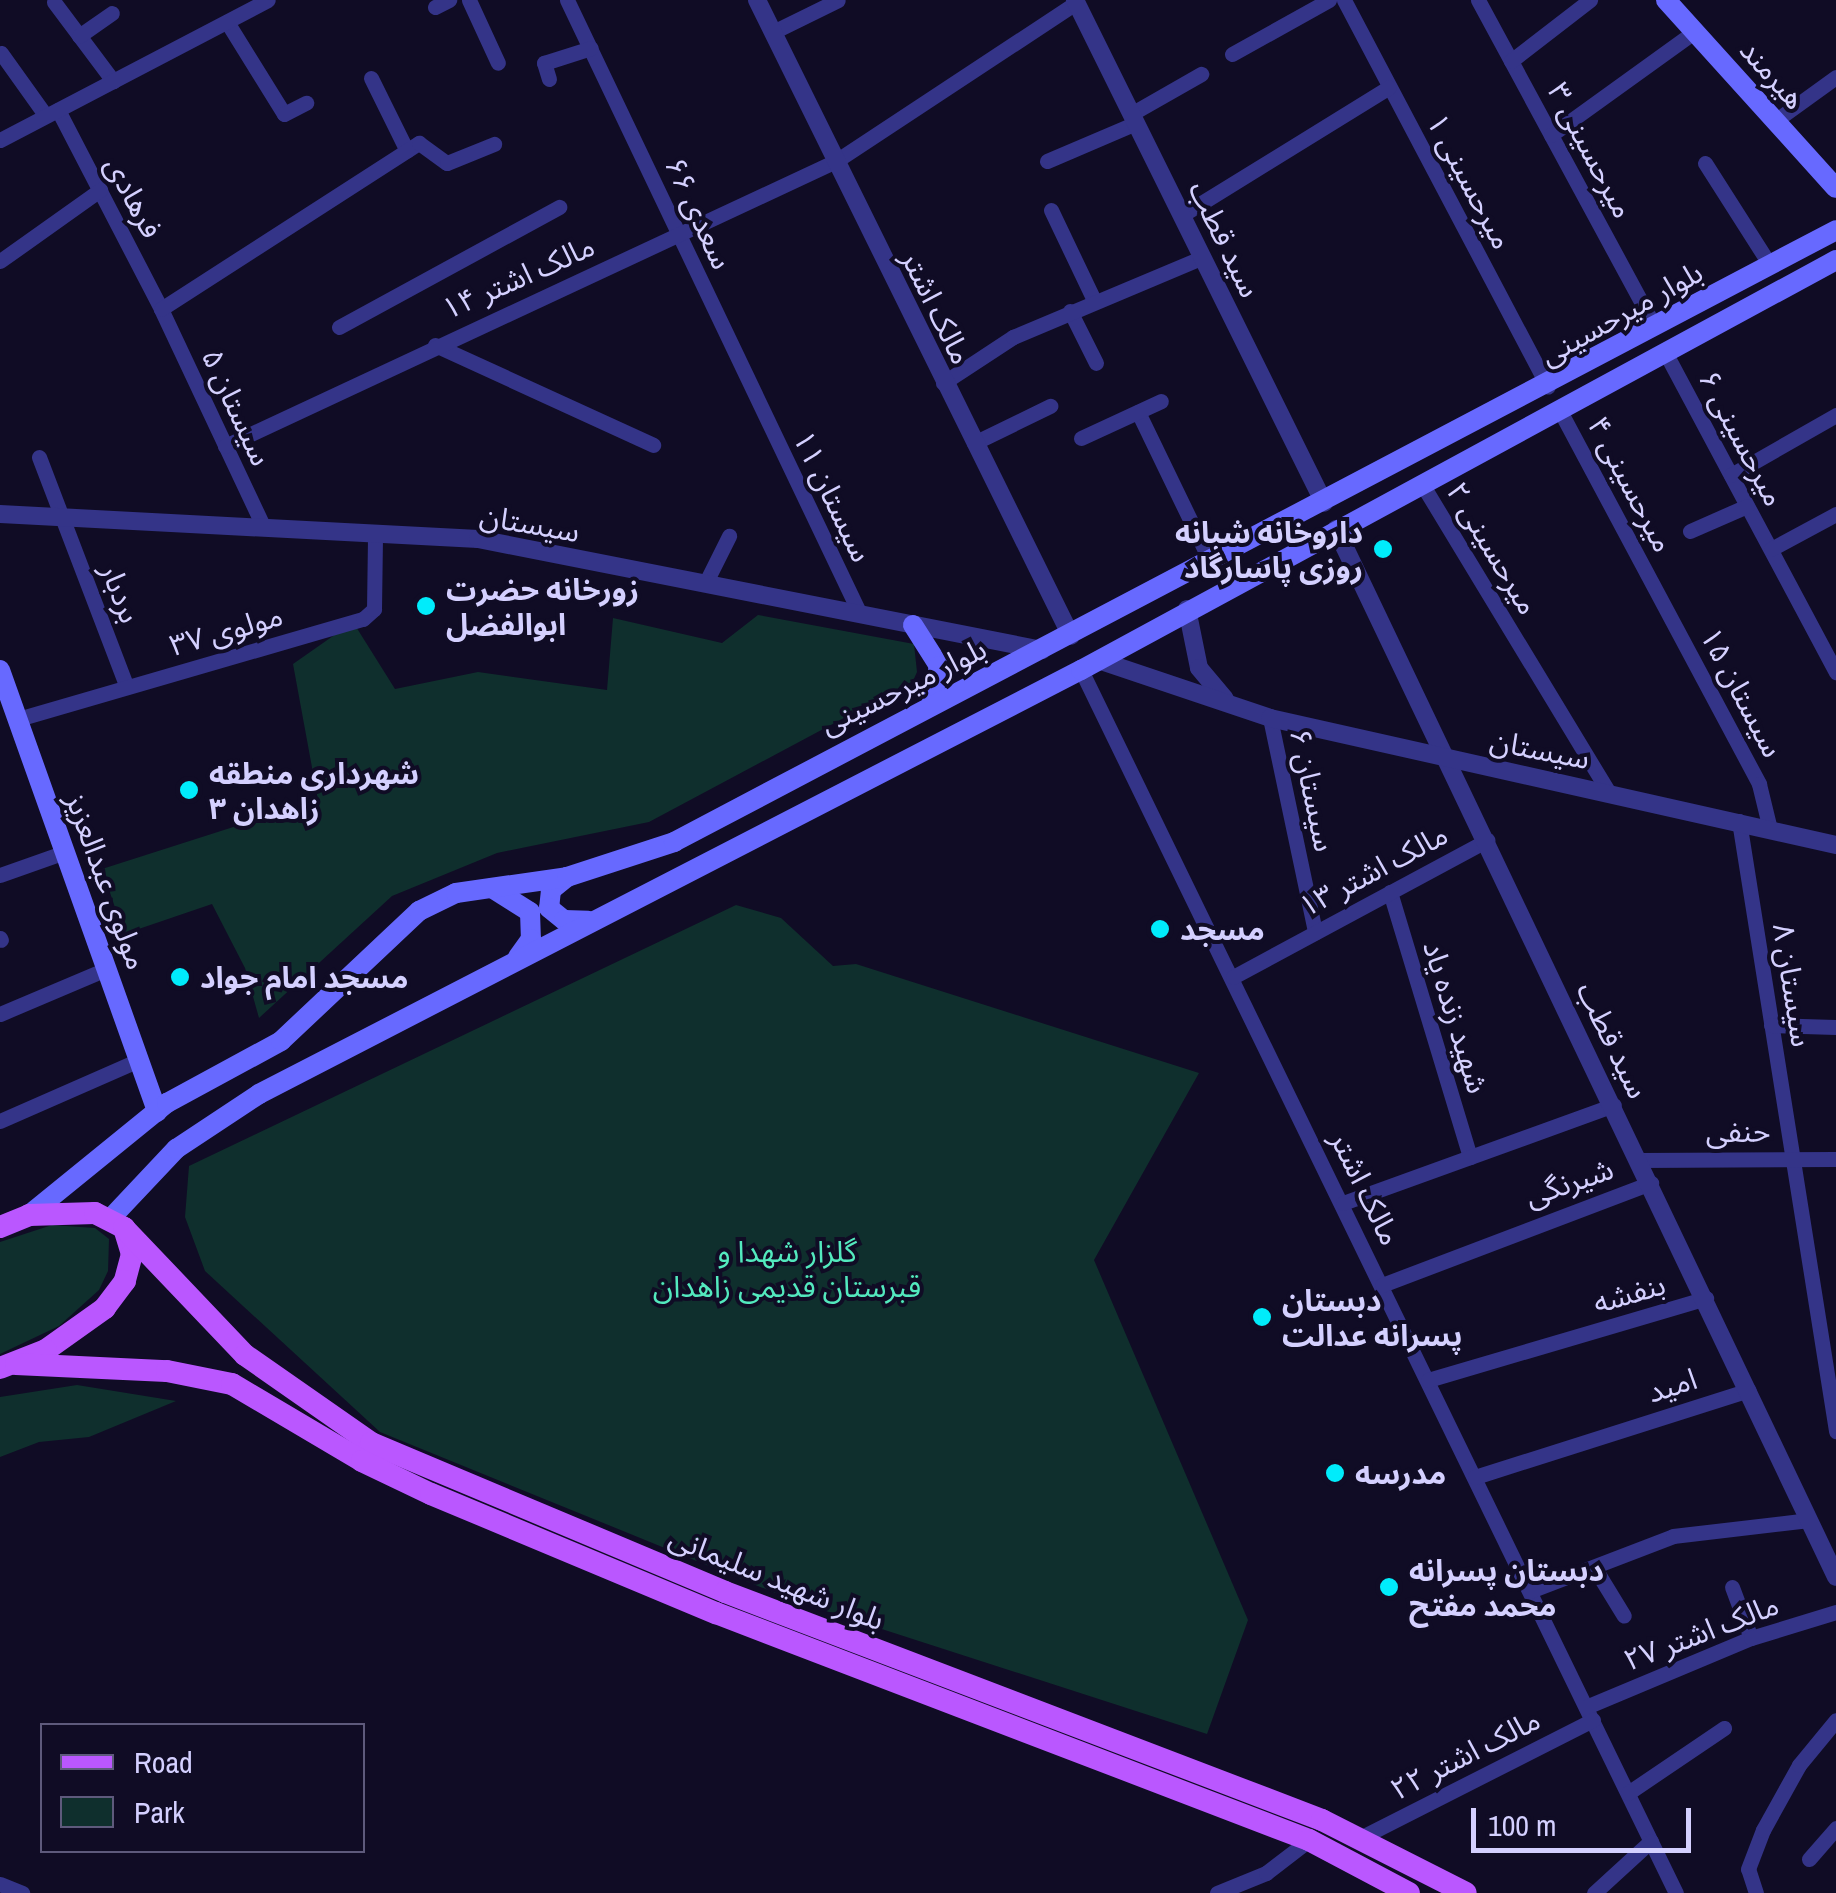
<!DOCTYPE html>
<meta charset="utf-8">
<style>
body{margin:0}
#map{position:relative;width:1836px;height:1893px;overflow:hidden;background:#100c25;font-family:"Archivo Narrow","Noto Sans Arabic",sans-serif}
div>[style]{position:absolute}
.green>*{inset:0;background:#0f2f2d}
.minor>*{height:15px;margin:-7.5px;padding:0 7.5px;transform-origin:7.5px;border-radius:7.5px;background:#343488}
.tertiary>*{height:18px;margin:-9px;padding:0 9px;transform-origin:9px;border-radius:9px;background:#343488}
.secondary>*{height:20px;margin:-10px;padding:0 10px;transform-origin:10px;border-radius:10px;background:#6769ff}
.primary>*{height:22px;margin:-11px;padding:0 11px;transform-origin:11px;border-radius:11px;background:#ba57ff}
.dots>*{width:28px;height:28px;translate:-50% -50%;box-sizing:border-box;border:5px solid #100c25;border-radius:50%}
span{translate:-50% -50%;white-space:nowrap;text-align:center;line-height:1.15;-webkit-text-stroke:8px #100c25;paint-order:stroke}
.street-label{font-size:30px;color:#d4d0ff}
.poi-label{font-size:30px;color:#d4d0ff;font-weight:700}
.right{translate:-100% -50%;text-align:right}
.left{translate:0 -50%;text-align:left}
.park-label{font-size:30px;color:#53e9be}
.legend{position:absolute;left:40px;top:1723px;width:325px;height:130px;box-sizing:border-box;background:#100c25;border:2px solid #5e5a7c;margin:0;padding:12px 18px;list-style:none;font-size:30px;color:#d4d0ff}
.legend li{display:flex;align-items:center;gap:20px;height:50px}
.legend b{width:50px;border:2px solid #5e5a7c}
.scale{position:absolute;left:1471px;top:1808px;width:220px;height:45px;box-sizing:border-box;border:5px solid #d4d0ff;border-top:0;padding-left:12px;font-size:30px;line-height:35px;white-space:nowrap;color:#d4d0ff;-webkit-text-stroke:8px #100c25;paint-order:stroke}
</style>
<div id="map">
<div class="green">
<div style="clip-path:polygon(758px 615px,914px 644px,917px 672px,913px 681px,649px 822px,497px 853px,392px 896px,259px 1018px,245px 968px,212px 904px,124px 934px,102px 869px,318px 800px,293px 664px,353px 622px,395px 689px,478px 672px,607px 690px,613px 618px,722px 643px)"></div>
<div style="clip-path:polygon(736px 905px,781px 918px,833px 966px,856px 964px,1199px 1073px,1094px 1260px,1248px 1620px,1207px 1734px,795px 1601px,380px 1432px,205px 1271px,185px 1217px,189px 1166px)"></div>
<div style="clip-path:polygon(52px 1225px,95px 1228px,109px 1239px,108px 1271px,99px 1290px,59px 1326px,0 1354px,0 1242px)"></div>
<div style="clip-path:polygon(77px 1385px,176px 1401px,89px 1437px,39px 1442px,0 1457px,0 1397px)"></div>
</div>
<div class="minor">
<div style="left:469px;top:0;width:69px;rotate:65.3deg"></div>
<div style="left:567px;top:0;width:680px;rotate:64.49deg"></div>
<div style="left:1344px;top:0;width:437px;rotate:62.2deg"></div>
<div style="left:1478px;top:0;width:372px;rotate:61.6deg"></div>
<div style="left:54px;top:2px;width:99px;rotate:53.2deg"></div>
<div style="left:435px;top:7px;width:16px;rotate:-27deg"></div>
<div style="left:227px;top:22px;width:108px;rotate:58.2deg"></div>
<div style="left:284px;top:114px;width:25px;rotate:-27deg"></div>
<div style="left:773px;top:32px;width:72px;rotate:-26.2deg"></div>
<div style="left:79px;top:36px;width:40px;rotate:-34.9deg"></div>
<div style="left:1px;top:53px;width:77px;rotate:54.5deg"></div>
<div style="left:1232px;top:54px;width:111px;rotate:-29.1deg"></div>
<div style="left:1511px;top:61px;width:100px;rotate:-37.7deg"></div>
<div style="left:371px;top:78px;width:81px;rotate:63.7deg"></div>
<div style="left:549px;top:79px;width:17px;rotate:-107deg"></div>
<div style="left:544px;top:63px;width:49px;rotate:-17.7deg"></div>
<div style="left:58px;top:110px;width:224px;rotate:62.6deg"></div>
<div style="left:161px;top:309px;width:242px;rotate:64.8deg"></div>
<div style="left:1131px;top:114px;width:81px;rotate:-29.7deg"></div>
<div style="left:1775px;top:121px;width:75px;rotate:-35.8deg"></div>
<div style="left:1551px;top:135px;width:176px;rotate:-35.8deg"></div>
<div style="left:0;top:140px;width:302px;rotate:-27.6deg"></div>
<div style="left:1047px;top:161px;width:97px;rotate:-23.1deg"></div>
<div style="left:1705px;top:163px;width:121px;rotate:57.5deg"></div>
<div style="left:1051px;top:210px;width:100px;rotate:64.5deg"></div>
<div style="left:1182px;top:215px;width:243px;rotate:-31.7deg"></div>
<div style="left:0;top:261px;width:123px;rotate:-35.4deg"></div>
<div style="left:161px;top:309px;width:307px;rotate:-32.8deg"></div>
<div style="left:419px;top:143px;width:34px;rotate:36deg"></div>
<div style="left:447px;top:163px;width:51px;rotate:-22deg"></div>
<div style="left:1070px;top:311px;width:58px;rotate:63.4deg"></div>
<div style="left:339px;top:327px;width:251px;rotate:-28.6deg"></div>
<div style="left:435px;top:345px;width:240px;rotate:24.6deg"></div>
<div style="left:1665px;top:352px;width:363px;rotate:61.9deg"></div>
<div style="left:943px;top:383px;width:84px;rotate:-33.3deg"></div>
<div style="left:1013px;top:337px;width:206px;rotate:-22.8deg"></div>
<div style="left:1559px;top:409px;width:425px;rotate:61.9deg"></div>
<div style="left:1759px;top:784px;width:46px;rotate:76.3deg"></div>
<div style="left:1138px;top:412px;width:165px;rotate:64.2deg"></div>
<div style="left:1081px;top:438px;width:88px;rotate:-24.8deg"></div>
<div style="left:974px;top:443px;width:85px;rotate:-26deg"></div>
<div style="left:225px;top:446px;width:674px;rotate:-25.01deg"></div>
<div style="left:836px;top:161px;width:287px;rotate:-33.4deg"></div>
<div style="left:39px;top:457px;width:246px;rotate:69.1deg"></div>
<div style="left:1731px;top:475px;width:121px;rotate:-29.7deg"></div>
<div style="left:1422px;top:484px;width:358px;rotate:58.8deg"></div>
<div style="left:1690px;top:531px;width:62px;rotate:-23.7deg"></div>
<div style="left:1771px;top:549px;width:74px;rotate:-28.3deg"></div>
<div style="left:705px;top:584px;width:54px;rotate:-63.4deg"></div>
<div style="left:1081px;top:670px;width:1360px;rotate:64.06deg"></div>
<div style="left:1270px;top:718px;width:219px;rotate:78.1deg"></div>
<div style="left:18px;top:719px;width:359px;rotate:-16.2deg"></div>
<div style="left:363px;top:619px;width:15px;rotate:-42deg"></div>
<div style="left:374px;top:609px;width:75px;rotate:-89.2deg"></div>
<div style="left:1739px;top:821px;width:618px;rotate:80.96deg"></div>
<div style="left:0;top:875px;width:69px;rotate:-19.5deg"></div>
<div style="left:1390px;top:892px;width:277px;rotate:73.2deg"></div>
<div style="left:0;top:938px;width:2px;rotate:63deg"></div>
<div style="left:1233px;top:977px;width:289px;rotate:-28.3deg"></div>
<div style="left:0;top:1014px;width:115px;rotate:-23deg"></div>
<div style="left:1771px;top:1025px;width:65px;rotate:1.8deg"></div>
<div style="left:0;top:1121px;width:152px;rotate:-23.7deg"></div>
<div style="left:1640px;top:1160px;width:196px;rotate:-0.3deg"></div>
<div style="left:1343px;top:1203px;width:288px;rotate:-19.9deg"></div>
<div style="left:1382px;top:1285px;width:288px;rotate:-20.8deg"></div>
<div style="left:1428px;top:1380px;width:290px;rotate:-16.4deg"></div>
<div style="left:1475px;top:1477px;width:287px;rotate:-17.6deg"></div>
<div style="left:1594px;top:1567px;width:57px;rotate:58.5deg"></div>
<div style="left:1732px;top:1587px;width:54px;rotate:69.6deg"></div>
<div style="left:1530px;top:1591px;width:153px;rotate:-21deg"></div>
<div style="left:1673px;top:1536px;width:137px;rotate:-6.7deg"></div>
<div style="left:1586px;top:1707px;width:179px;rotate:-22.7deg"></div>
<div style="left:1751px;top:1638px;width:89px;rotate:-17deg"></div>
<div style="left:1628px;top:1793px;width:116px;rotate:-34.1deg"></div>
<div style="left:1362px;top:1837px;width:259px;rotate:-26.9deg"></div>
<div style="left:1809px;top:1859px;width:41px;rotate:-48.9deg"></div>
<div style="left:0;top:1884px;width:24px;rotate:22deg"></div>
<div style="left:1217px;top:1893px;width:53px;rotate:-22.2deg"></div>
<div style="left:1266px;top:1873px;width:54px;rotate:-37.5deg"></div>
<div style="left:1594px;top:1893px;width:77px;rotate:-42.4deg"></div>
<div style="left:1756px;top:1893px;width:25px;rotate:-108deg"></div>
<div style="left:1748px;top:1869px;width:42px;rotate:-69deg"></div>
<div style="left:1763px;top:1830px;width:74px;rotate:-61deg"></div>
<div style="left:1799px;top:1765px;width:58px;rotate:-50.6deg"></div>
</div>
<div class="tertiary">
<div style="left:757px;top:0;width:709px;rotate:63.72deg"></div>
<div style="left:1075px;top:0;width:561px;rotate:63.66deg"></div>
<div style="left:0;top:514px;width:479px;rotate:3deg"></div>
<div style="left:478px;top:539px;width:575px;rotate:11.13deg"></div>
<div style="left:1336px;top:529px;width:1161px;rotate:64.49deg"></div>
<div style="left:1187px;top:609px;width:60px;rotate:78.5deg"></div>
<div style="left:1199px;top:668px;width:40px;rotate:50deg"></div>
<div style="left:1098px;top:660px;width:182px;rotate:18.6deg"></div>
<div style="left:1270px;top:718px;width:580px;rotate:12.65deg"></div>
</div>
<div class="secondary">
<div style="left:1666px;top:0;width:253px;rotate:47.9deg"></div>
<div style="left:913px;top:625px;width:49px;rotate:57.6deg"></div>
<div style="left:939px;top:666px;width:41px;rotate:101.3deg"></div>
<div style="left:0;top:670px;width:469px;rotate:70.4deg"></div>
<div style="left:567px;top:877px;width:21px;rotate:141deg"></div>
<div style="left:551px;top:890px;width:18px;rotate:96deg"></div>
<div style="left:549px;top:908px;width:19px;rotate:39deg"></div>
<div style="left:564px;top:920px;width:24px;rotate:2deg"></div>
<div style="left:492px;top:888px;width:45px;rotate:32.3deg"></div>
<div style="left:530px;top:912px;width:27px;rotate:88deg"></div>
<div style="left:531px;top:939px;width:22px;rotate:126deg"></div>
<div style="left:29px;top:1215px;width:178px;rotate:-39.1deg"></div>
<div style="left:167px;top:1103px;width:130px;rotate:-28.5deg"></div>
<div style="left:281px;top:1041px;width:190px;rotate:-43.3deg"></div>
<div style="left:419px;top:911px;width:41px;rotate:-25.9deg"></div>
<div style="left:456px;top:893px;width:112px;rotate:-8.2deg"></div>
<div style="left:567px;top:877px;width:113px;rotate:-18.1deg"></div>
<div style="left:674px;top:842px;width:1313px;rotate:-27.77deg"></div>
<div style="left:111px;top:1218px;width:95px;rotate:-46.7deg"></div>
<div style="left:176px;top:1149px;width:100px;rotate:-33.5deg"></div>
<div style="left:259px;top:1094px;width:925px;rotate:-27.29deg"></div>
<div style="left:1081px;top:670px;width:859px;rotate:-28.5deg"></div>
</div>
<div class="primary">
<div style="left:0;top:1227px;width:31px;rotate:-22deg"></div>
<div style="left:29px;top:1215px;width:66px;rotate:-1.7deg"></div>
<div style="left:95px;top:1213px;width:33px;rotate:27deg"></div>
<div style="left:124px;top:1228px;width:27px;rotate:73deg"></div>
<div style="left:132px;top:1254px;width:28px;rotate:105deg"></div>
<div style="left:125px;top:1281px;width:34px;rotate:127deg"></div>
<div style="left:105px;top:1308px;width:72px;rotate:144.6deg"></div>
<div style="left:46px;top:1350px;width:49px;rotate:158.6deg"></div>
<div style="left:124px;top:1228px;width:175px;rotate:46.4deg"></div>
<div style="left:245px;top:1355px;width:154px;rotate:34.9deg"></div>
<div style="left:371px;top:1443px;width:384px;rotate:22.8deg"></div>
<div style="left:725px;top:1592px;width:639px;rotate:20.9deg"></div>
<div style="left:1322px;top:1820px;width:161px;rotate:26.9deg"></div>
<div style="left:16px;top:1364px;width:151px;rotate:2.7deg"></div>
<div style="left:167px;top:1371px;width:66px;rotate:11.3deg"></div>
<div style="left:232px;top:1384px;width:151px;rotate:30.6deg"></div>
<div style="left:362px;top:1461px;width:76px;rotate:25.6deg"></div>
<div style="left:431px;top:1494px;width:309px;rotate:22.7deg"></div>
<div style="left:716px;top:1613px;width:635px;rotate:20.95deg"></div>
<div style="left:1309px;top:1840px;width:113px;rotate:27.9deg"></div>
</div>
<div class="dots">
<div style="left:1383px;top:549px;background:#00ecfb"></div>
<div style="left:426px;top:606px;background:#00ecfb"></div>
<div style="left:189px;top:790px;background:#00ecfb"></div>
<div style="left:1160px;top:929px;background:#00ecfb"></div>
<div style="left:180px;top:977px;background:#00ecfb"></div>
<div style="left:1262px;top:1317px;background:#00ecfb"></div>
<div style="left:1335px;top:1473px;background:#00ecfb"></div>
<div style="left:1389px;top:1587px;background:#00ecfb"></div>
</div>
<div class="street-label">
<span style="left:1773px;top:74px;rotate:48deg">هیرمند</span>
<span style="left:1591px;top:150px;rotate:62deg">میرحسینی ۳</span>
<span style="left:1470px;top:181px;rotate:62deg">میرحسینی ۱</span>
<span style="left:134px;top:197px;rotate:62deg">فرهادی</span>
<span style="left:699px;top:213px;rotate:65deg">سعدی ۶۶</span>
<span style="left:1225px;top:239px;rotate:64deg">سید قطب</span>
<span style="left:518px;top:277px;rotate:-24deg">مالک اشتر ۱۴</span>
<span style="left:937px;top:307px;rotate:64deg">مالک اشتر</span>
<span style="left:1621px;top:313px;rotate:-29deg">بلوار میرحسینی</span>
<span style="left:237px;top:407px;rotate:65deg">سیستان ۵</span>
<span style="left:1742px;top:438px;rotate:62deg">میرحسینی ۶</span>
<span style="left:1631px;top:484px;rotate:62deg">میرحسینی ۴</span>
<span style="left:833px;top:496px;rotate:64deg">سیستان ۱۱</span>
<span style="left:530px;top:523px;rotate:10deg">سیستان</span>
<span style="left:1493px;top:548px;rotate:59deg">میرحسینی ۲</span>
<span style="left:121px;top:593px;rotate:69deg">بردبار</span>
<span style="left:226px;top:630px;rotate:-16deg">مولوی ۳۷</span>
<span style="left:903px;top:686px;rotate:-26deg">بلوار میرحسینی</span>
<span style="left:1742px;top:692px;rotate:62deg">سیستان ۱۵</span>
<span style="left:1540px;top:749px;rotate:11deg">سیستان</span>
<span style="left:1313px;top:790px;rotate:78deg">سیستان ۶</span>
<span style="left:1373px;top:870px;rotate:-28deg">مالک اشتر ۱۳</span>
<span style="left:107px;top:881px;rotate:70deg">مولوی عبدالعزیز</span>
<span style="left:1793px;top:985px;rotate:81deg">سیستان ۸</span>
<span style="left:1456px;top:1017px;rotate:73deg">شهید زنده یاد</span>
<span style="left:1613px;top:1040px;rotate:64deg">سید قطب</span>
<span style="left:1738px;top:1131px;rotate:-1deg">حنفی</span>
<span style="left:1569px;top:1182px;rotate:-19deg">شیرنگی</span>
<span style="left:1366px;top:1188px;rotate:64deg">مالک اشتر</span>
<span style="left:1629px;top:1293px;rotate:-16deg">بنفشه</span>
<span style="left:1672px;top:1385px;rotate:-18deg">امید</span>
<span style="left:777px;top:1578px;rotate:22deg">بلوار شهید سلیمانی</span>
<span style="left:1701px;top:1632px;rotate:-21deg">مالک اشتر ۲۷</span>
<span style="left:1465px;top:1754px;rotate:-27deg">مالک اشتر ۲۲</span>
</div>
<div class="poi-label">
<span class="right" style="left:1363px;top:549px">داروخانه شبانه<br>روزی پاسارگاد</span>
<span class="left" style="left:446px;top:606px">زورخانه حضرت<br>ابوالفضل</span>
<span class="left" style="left:209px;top:790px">شهرداری منطقه<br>۳ زاهدان</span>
<span class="left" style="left:1180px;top:929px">مسجد</span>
<span class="left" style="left:200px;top:977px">مسجد امام جواد</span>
<span class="left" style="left:1282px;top:1317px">دبستان<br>پسرانه عدالت</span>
<span class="left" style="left:1355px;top:1473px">مدرسه</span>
<span class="left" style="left:1409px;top:1587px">دبستان پسرانه<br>محمد مفتح</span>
</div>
<div class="park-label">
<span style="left:787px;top:1268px">گلزار شهدا و<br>قبرستان قدیمی زاهدان</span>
</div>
<ul class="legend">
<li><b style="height:12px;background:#ba57ff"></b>Road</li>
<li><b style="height:28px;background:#0f2f2d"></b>Park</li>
</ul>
<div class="scale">100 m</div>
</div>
